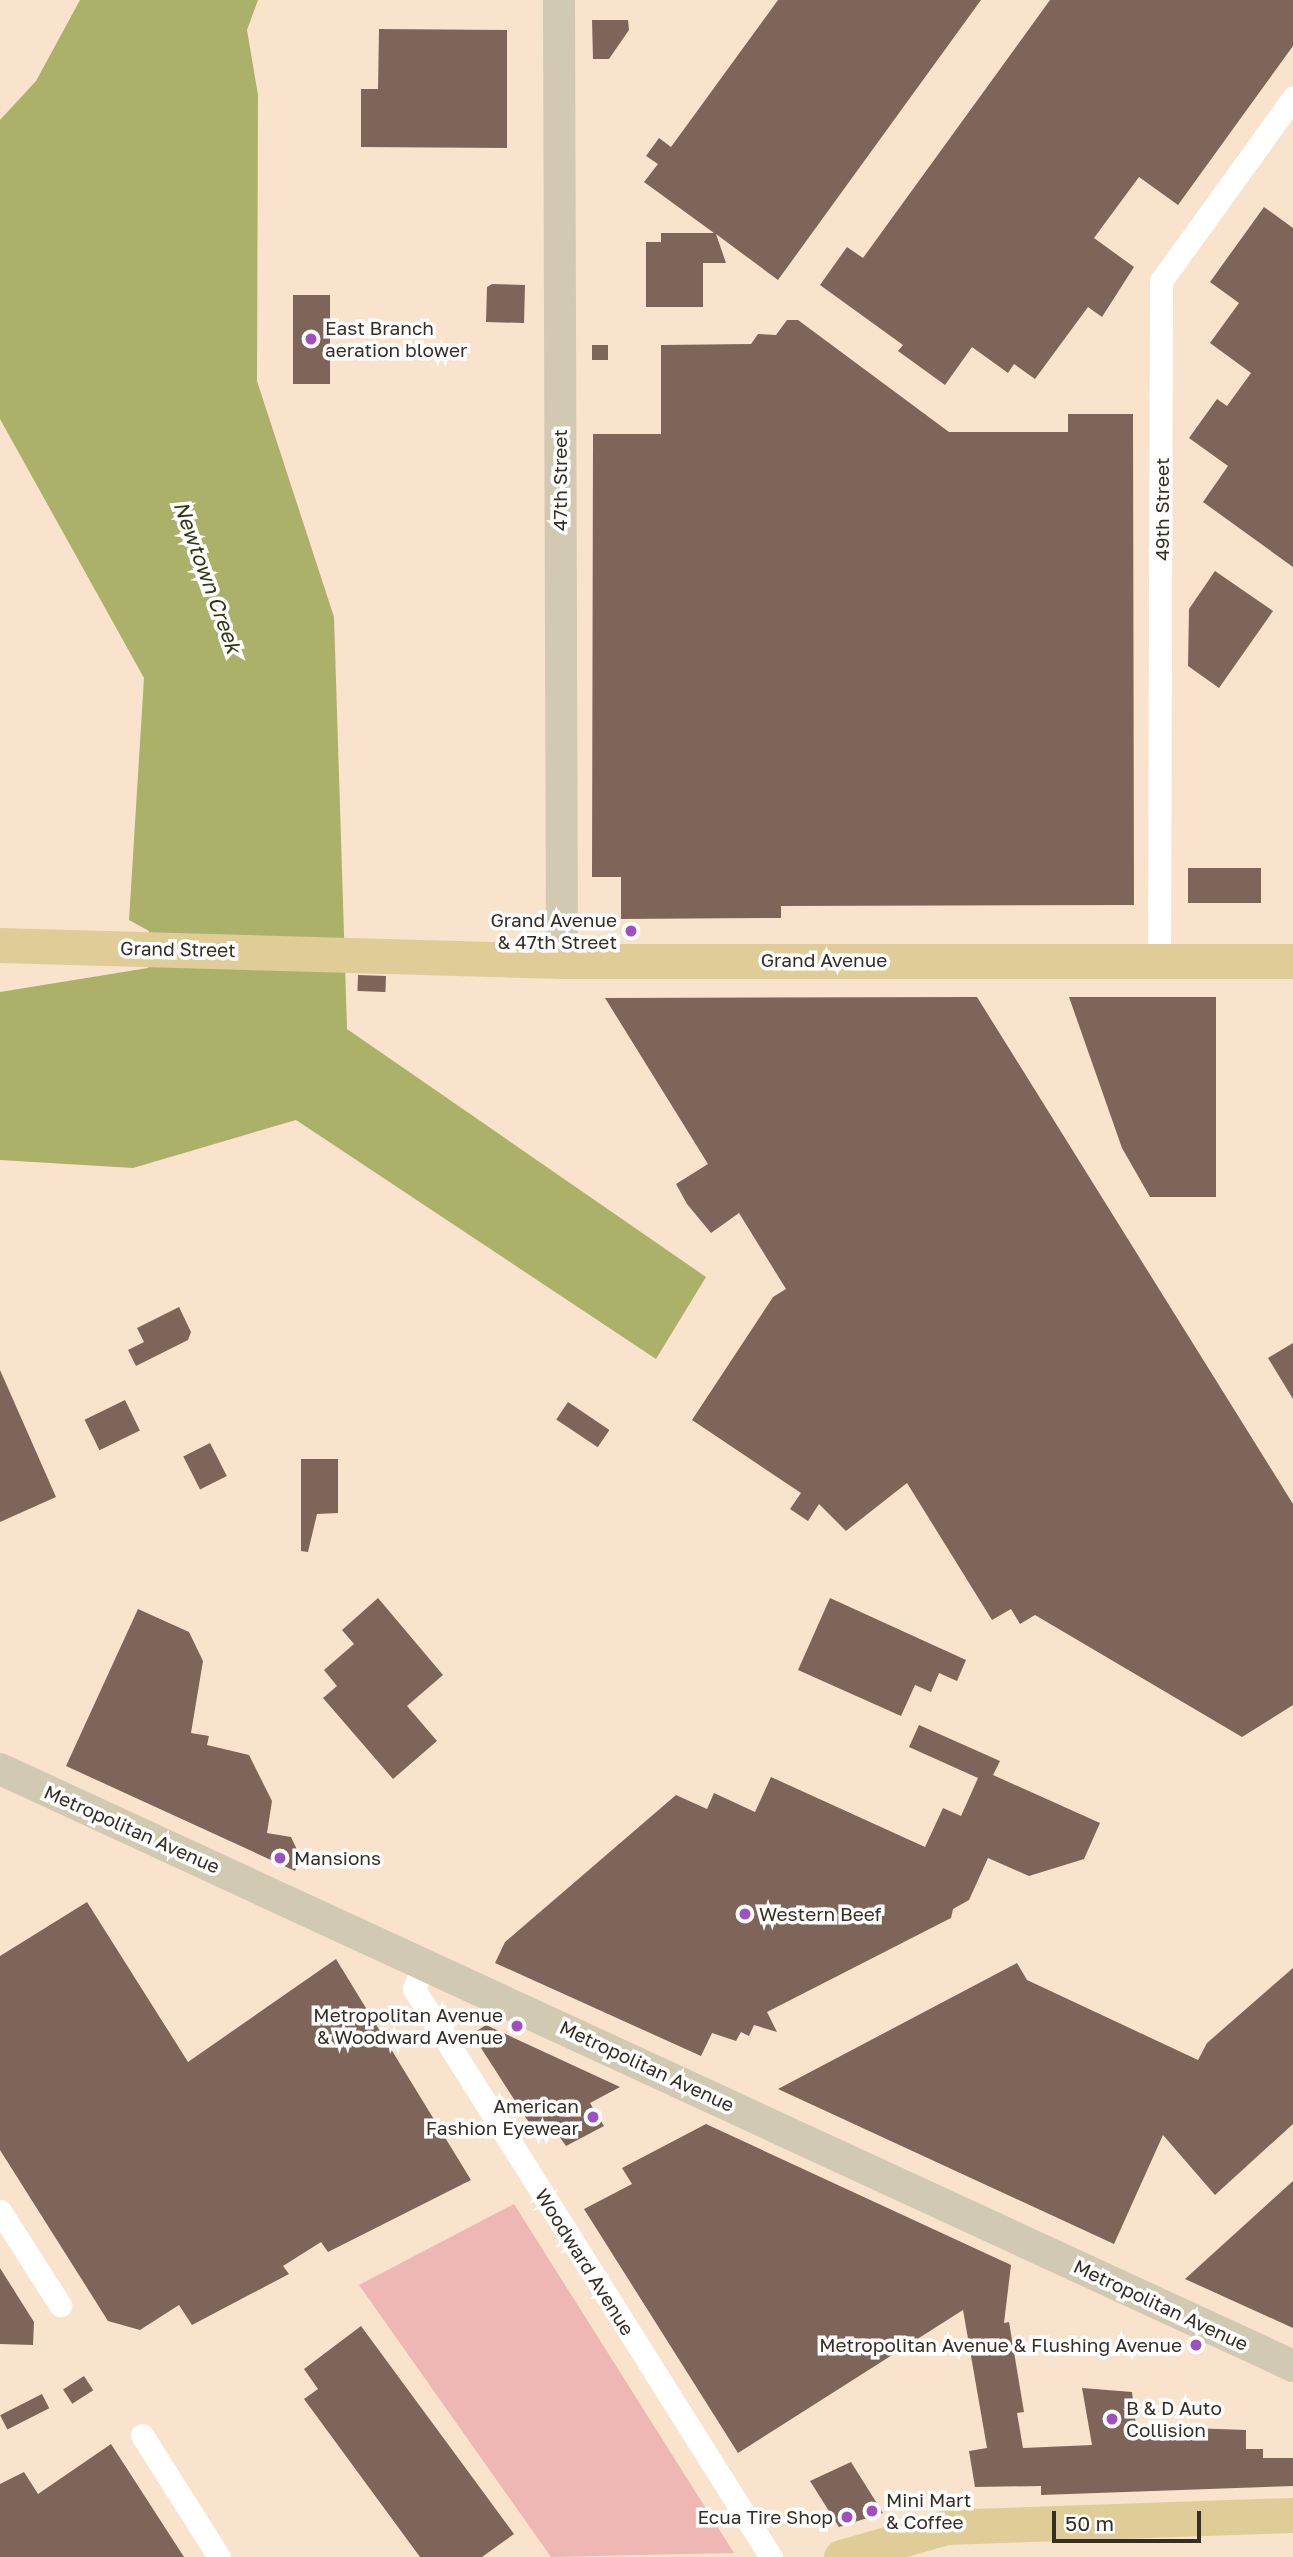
<!DOCTYPE html>
<style>
body{margin:0}
#map{position:relative;width:1293px;height:2557px;overflow:hidden;background:#f9e3cd;font-family:"Golos Text",sans-serif}
div>[style]{position:absolute}
.green>*{inset:0;background:#efb7b4}
.water>*{inset:0;background:#abb168}
.building>*{inset:0;background:#7f6559;transform-origin:0 0}
.street>*{height:23px;margin:-11.5px;padding:0 11.5px;transform-origin:11.5px;border-radius:11.5px;background:#fff}
.secondary>*{height:32px;margin:-16px;padding:0 16px;transform-origin:16px;border-radius:16px;background:#d2c9b2}
.primary>*{height:35px;margin:-17.5px;padding:0 17.5px;transform-origin:17.5px;border-radius:17.5px;background:#dfcc97}
.dots>*{width:19px;height:19px;translate:-50% -50%;box-sizing:border-box;border:4px solid #fff;border-radius:50%}
span{translate:-50% -50%;white-space:nowrap;text-align:center;line-height:1.15;-webkit-text-stroke:7px #fff;paint-order:stroke}
.poi-label{font-size:19px;color:#362e25}
.left{translate:0 -50%;text-align:left}
.right{translate:-100% -50%;text-align:right}
.street-label{font-size:19px;color:#362e25}
.water-label{font-size:21px;color:#333615;font-style:italic}
.scale{position:absolute;left:1052px;top:2511px;width:149px;height:32px;box-sizing:border-box;border:4px solid #362e25;border-top:0;padding-left:9px;font-size:21px;line-height:24px;white-space:nowrap;color:#362e25;-webkit-text-stroke:5px #fff;paint-order:stroke}
</style>
<div id="map">
<div class="green">
<div style="clip-path:polygon(514px 2204px,734px 2553px,551px 2557px,359px 2285px)"></div>
</div>
<div class="water">
<div style="clip-path:polygon(80px 0,258px 0,247px 30px,258px 95px,257px 381px,334px 617px,347px 1029px,706px 1277px,656px 1359px,296px 1120px,133px 1168px,0 1160px,0 992px,148px 968px,149px 964px,149px 931px,129px 920px,144px 678px,0 419px,0 120px,36px 81px)"></div>
</div>
<div class="building">
<div style="clip-path:polygon(778px 0,981px 0,778px 280px,716px 234px,726px 263px,703px 263px,703px 307px,646px 307px,646px 242px,661px 242px,661px 233px,714px 233px,644px 182px,658px 164px,646px 156px,659px 138px,671px 147px)"></div>
<div style="clip-path:polygon(1050px 0,1293px 0,1293px 46px,1178px 205px,1139px 177px,1094px 238px,1134px 267px,1102px 317px,1088px 307px,1035px 379px,1014px 364px,1008px 373px,972px 347px,945px 385px,898px 351px,903px 345px,820px 285px,847px 247px,863px 258px)"></div>
<div style="clip-path:polygon(592px 20px,628px 20px,629px 30px,609px 59px,593px 59px)"></div>
<div style="clip-path:polygon(379px 29px,507px 30px,507px 148px,361px 147px,361px 89px,378px 89px)"></div>
<div style="clip-path:polygon(1264px 207px,1293px 228px,1293px 567px,1203px 502px,1228px 466px,1189px 438px,1217px 399px,1227px 406px,1251px 373px,1210px 343px,1239px 303px,1210px 282px)"></div>
<div style="clip-path:polygon(492px 284px,525px 285px,524px 323px,486px 322px,487px 287px)"></div>
<div style="left:293px;top:295px;width:37px;height:89px"></div>
<div style="clip-path:polygon(787px 320px,798px 320px,949px 432px,1068px 432px,1068px 414px,1133px 414px,1134px 905px,781px 906px,781px 918px,621px 919px,621px 877px,592px 877px,593px 434px,661px 434px,661px 345px,751px 344px,758px 334px,776px 335px)"></div>
<div style="left:592px;top:345px;width:16px;height:15px"></div>
<div style="clip-path:polygon(1215px 571px,1273px 611px,1219px 688px,1188px 666px,1189px 609px)"></div>
<div style="left:1188px;top:868px;width:73px;height:35px"></div>
<div style="left:358px;top:975px;width:28px;height:16px;rotate:2deg"></div>
<div style="clip-path:polygon(977px 997px,1293px 1504px,1293px 1705px,1242px 1737px,1035px 1615px,1020px 1624px,1011px 1609px,992px 1620px,907px 1483px,846px 1531px,819px 1504px,808px 1521px,790px 1509px,801px 1493px,692px 1420px,773px 1297px,786px 1289px,739px 1213px,711px 1233px,687px 1204px,676px 1184px,708px 1164px,605px 998px)"></div>
<div style="clip-path:polygon(1069px 997px,1216px 997px,1216px 1197px,1150px 1197px,1122px 1148px)"></div>
<div style="clip-path:polygon(179px 1307px,191px 1332px,188px 1340px,136px 1366px,128px 1350px,144px 1342px,137px 1328px)"></div>
<div style="clip-path:polygon(1293px 1343px,1293px 1399px,1268px 1358px)"></div>
<div style="clip-path:polygon(0 1370px,56px 1497px,0 1522px)"></div>
<div style="left:125px;top:1400px;width:34px;height:45px;rotate:64deg"></div>
<div style="left:568px;top:1402px;width:50px;height:21px;rotate:34deg"></div>
<div style="left:210px;top:1443px;width:37px;height:30px;rotate:63deg"></div>
<div style="clip-path:polygon(301px 1459px,338px 1459px,338px 1513px,317px 1514px,308px 1552px,301px 1551px)"></div>
<div style="clip-path:polygon(378px 1598px,443px 1675px,407px 1706px,437px 1741px,393px 1779px,323px 1698px,337px 1686px,324px 1670px,354px 1644px,342px 1630px)"></div>
<div style="clip-path:polygon(830px 1598px,966px 1660px,957px 1681px,939px 1673px,931px 1692px,915px 1685px,901px 1716px,798px 1670px)"></div>
<div style="clip-path:polygon(138px 1609px,189px 1632px,203px 1661px,191px 1733px,209px 1736px,207px 1745px,249px 1755px,272px 1801px,267px 1833px,291px 1837px,301px 1858px,295px 1871px,66px 1766px)"></div>
<div style="clip-path:polygon(919px 1725px,1000px 1761px,993px 1775px,1100px 1823px,1084px 1859px,1029px 1876px,988px 1858px,969px 1900px,953px 1909px,951px 1918px,767px 2012px,777px 2032px,754px 2025px,749px 2036px,741px 2032px,736px 2041px,712px 2033px,701px 2056px,495px 1963px,505px 1942px,676px 1795px,707px 1809px,714px 1793px,755px 1812px,771px 1777px,925px 1847px,943px 1808px,961px 1816px,978px 1778px,909px 1747px)"></div>
<div style="clip-path:polygon(87px 1902px,188px 2062px,336px 1959px,471px 2180px,328px 2252px,321px 2242px,283px 2266px,289px 2274px,192px 2325px,179px 2305px,140px 2330px,108px 2321px,0 2150px,0 1956px)"></div>
<div style="clip-path:polygon(1017px 1963px,1027px 1980px,1198px 2060px,1207px 2043px,1293px 1968px,1293px 2124px,1215px 2195px,1163px 2135px,1114px 2244px,778px 2089px)"></div>
<div style="clip-path:polygon(486px 2025px,620px 2087px,590px 2103px,604px 2126px,566px 2146px,552px 2126px,537px 2135px,472px 2034px)"></div>
<div style="clip-path:polygon(706px 2124px,1011px 2265px,1004px 2323px,1009px 2322px,1024px 2412px,1017px 2413px,1023px 2448px,1092px 2445px,1082px 2388px,1132px 2392px,1136px 2426px,1246px 2430px,1246px 2449px,1263px 2449px,1263px 2458px,1293px 2458px,1293px 2486px,1041px 2495px,1041px 2486px,975px 2487px,969px 2451px,987px 2448px,963px 2310px,738px 2453px,584px 2209px,632px 2184px,622px 2168px)"></div>
<div style="clip-path:polygon(1293px 2181px,1293px 2328px,1185px 2279px)"></div>
<div style="clip-path:polygon(0 2268px,34px 2322px,33px 2345px,0 2344px)"></div>
<div style="clip-path:polygon(361px 2326px,514px 2534px,482px 2557px,420px 2557px,304px 2399px,318px 2389px,304px 2369px)"></div>
<div style="left:84px;top:2376px;width:17px;height:25px;rotate:57deg"></div>
<div style="left:42px;top:2394px;width:16px;height:47px;rotate:63deg"></div>
<div style="clip-path:polygon(111px 2444px,184px 2557px,0 2557px,0 2484px,24px 2472px,38px 2494px)"></div>
<div style="clip-path:polygon(851px 2462px,883px 2513px,839px 2527px,810px 2481px)"></div>
</div>
<div class="street">
<div style="left:1159px;top:962px;width:681px;rotate:-89.83deg"></div>
<div style="left:1161px;top:281px;width:226px;rotate:-54.2deg"></div>
<div style="left:424px;top:1963px;width:28px;rotate:111deg"></div>
<div style="left:414px;top:1989px;width:671px;rotate:57.85deg"></div>
<div style="left:0;top:2211px;width:112px;rotate:57.4deg"></div>
<div style="left:142px;top:2435px;width:144px;rotate:57.7deg"></div>
</div>
<div class="secondary">
<div style="left:559px;top:0;width:961px;rotate:89.82deg"></div>
<div style="left:0;top:1769px;width:1424px;rotate:24.78deg"></div>
</div>
<div class="primary">
<div style="left:0;top:945px;width:562px;rotate:1.63deg"></div>
<div style="left:562px;top:961px;width:731px"></div>
<div style="left:841px;top:2557px;width:109px;rotate:-15.9deg"></div>
<div style="left:946px;top:2527px;width:347px;rotate:-2deg"></div>
</div>
<div class="dots">
<div style="left:311px;top:339px;background:#9f4fc0"></div>
<div style="left:631px;top:931px;background:#9f4fc0"></div>
<div style="left:280px;top:1858px;background:#9f4fc0"></div>
<div style="left:745px;top:1914px;background:#9f4fc0"></div>
<div style="left:517px;top:2026px;background:#9f4fc0"></div>
<div style="left:593px;top:2117px;background:#9f4fc0"></div>
<div style="left:1196px;top:2345px;background:#9f4fc0"></div>
<div style="left:1112px;top:2419px;background:#9f4fc0"></div>
<div style="left:872px;top:2511px;background:#9f4fc0"></div>
<div style="left:847px;top:2517px;background:#9f4fc0"></div>
</div>
<div class="poi-label">
<span class="left" style="left:325px;top:339px">East Branch<br>aeration blower</span>
<span class="right" style="left:617px;top:931px">Grand Avenue<br>&amp; 47th Street</span>
<span class="left" style="left:294px;top:1858px">Mansions</span>
<span class="left" style="left:759px;top:1914px">Western Beef</span>
<span class="right" style="left:503px;top:2026px">Metropolitan Avenue<br>&amp; Woodward Avenue</span>
<span class="right" style="left:579px;top:2117px">American<br>Fashion Eyewear</span>
<span class="right" style="left:1182px;top:2345px">Metropolitan Avenue &amp; Flushing Avenue</span>
<span class="left" style="left:1126px;top:2419px">B &amp; D Auto<br>Collision</span>
<span class="left" style="left:886px;top:2511px">Mini Mart<br>&amp; Coffee</span>
<span class="right" style="left:833px;top:2517px">Ecua Tire Shop</span>
</div>
<div class="street-label">
<span style="left:560px;top:480px;rotate:-90deg">47th Street</span>
<span style="left:1162px;top:509px;rotate:-90deg">49th Street</span>
<span style="left:178px;top:949px;rotate:1deg">Grand Street</span>
<span style="left:824px;top:960px">Grand Avenue</span>
<span style="left:132px;top:1829px;rotate:24deg">Metropolitan Avenue</span>
<span style="left:647px;top:2066px;rotate:25deg">Metropolitan Avenue</span>
<span style="left:585px;top:2262px;rotate:58deg">Woodward Avenue</span>
<span style="left:1161px;top:2305px;rotate:25deg">Metropolitan Avenue</span>
</div>
<div class="water-label">
<span style="left:208px;top:577px;rotate:70deg">Newtown Creek</span>
</div>
<div class="scale">50 m</div>
</div>
